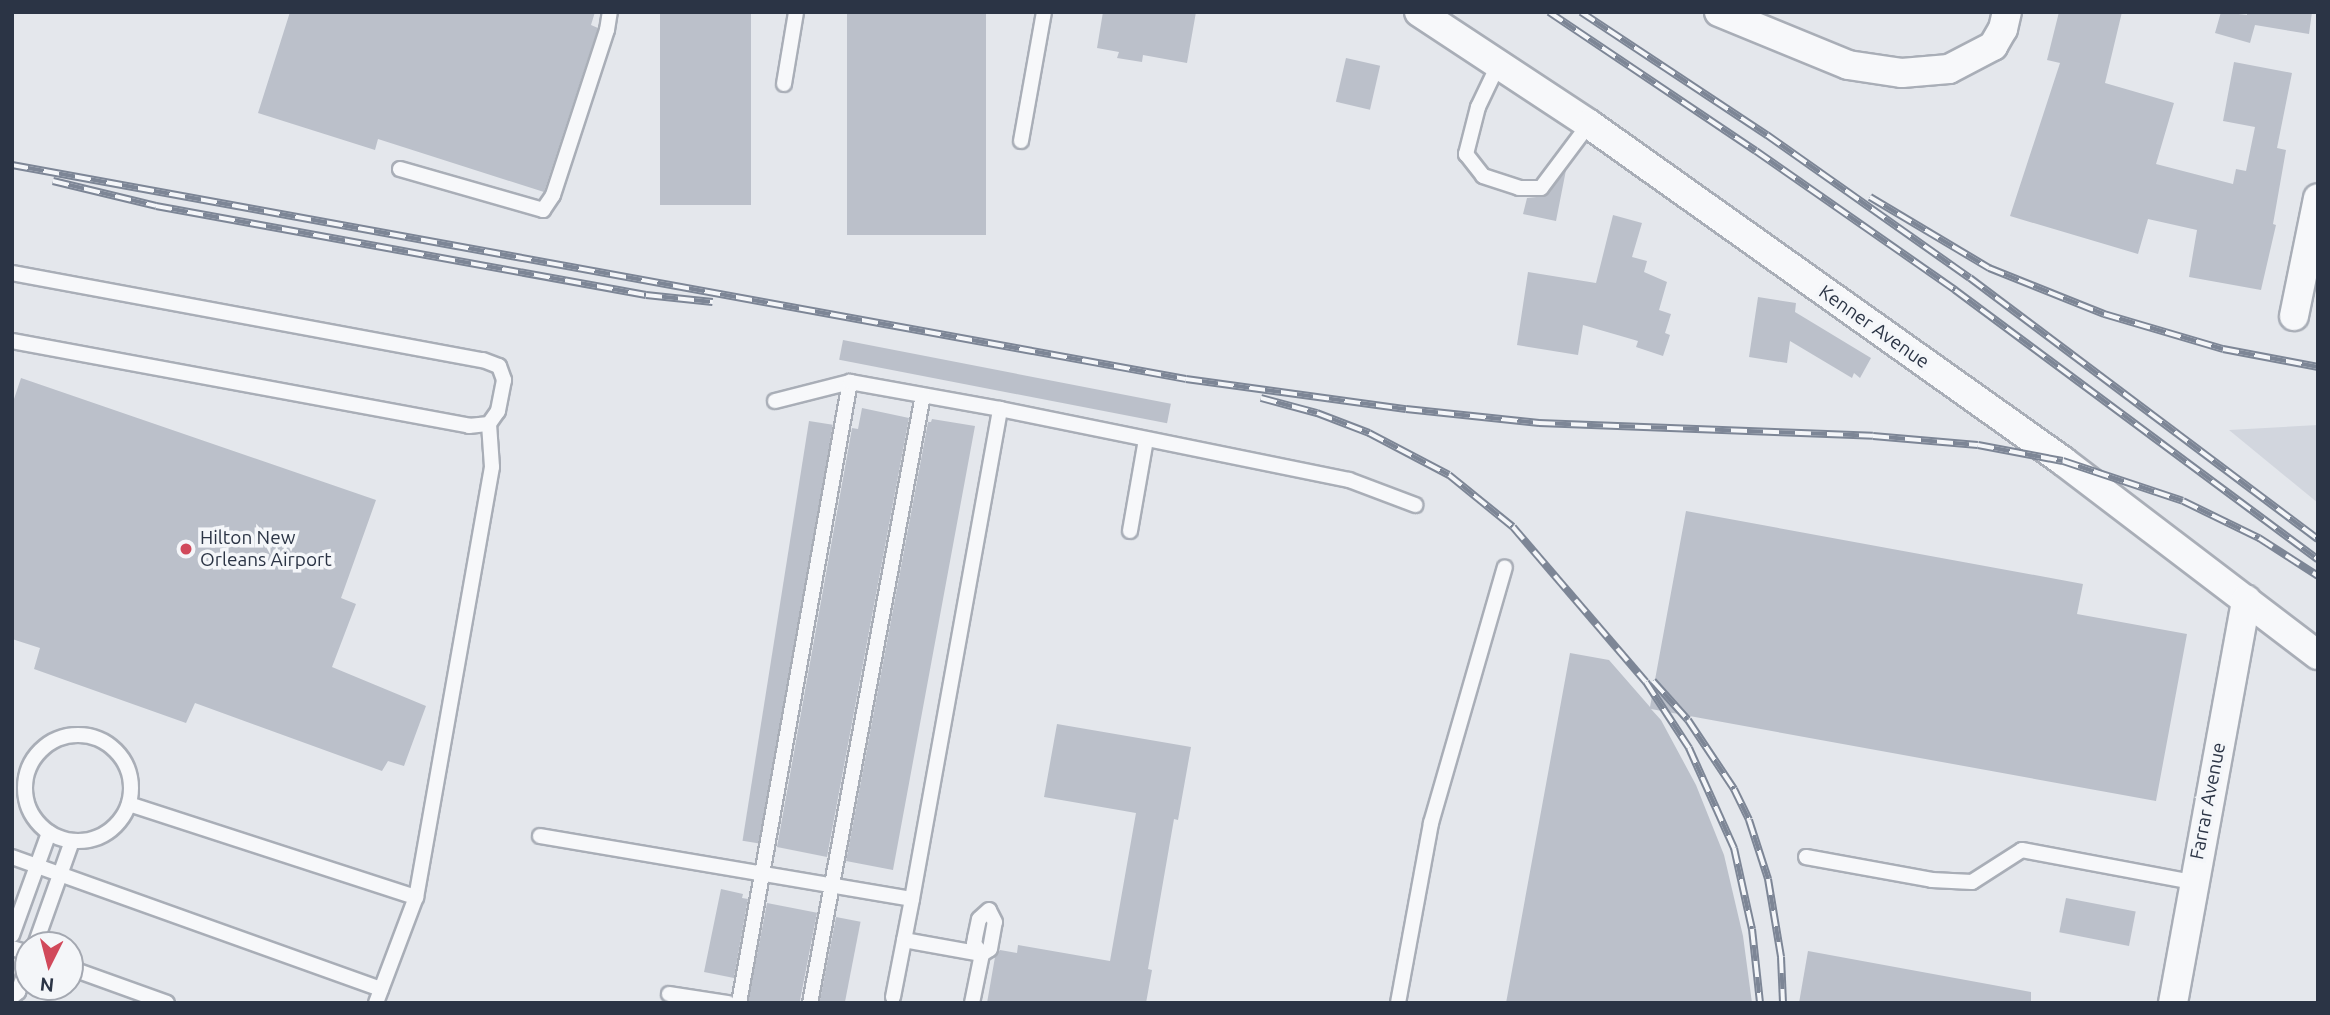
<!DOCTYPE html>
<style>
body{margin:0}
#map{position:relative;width:2330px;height:1015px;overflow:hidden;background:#e4e7ec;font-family:Ubuntu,sans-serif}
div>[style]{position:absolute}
.built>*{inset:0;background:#d2d6de}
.building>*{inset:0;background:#bbc0ca;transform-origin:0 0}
.roads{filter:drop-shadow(2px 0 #a9aeb7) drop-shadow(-2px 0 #a9aeb7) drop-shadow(0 2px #a9aeb7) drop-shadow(0 -2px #a9aeb7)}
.service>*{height:14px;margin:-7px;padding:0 7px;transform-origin:7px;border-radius:7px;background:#f7f8fa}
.service>.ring{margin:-7px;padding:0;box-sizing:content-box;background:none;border:14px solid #f7f8fa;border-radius:50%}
.minor>*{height:28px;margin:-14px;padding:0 14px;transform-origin:14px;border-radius:14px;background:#f7f8fa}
.rail>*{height:8px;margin-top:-4px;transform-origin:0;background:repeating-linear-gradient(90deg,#f4f6f9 0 16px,#7d8696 0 32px);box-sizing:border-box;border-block:2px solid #7d8696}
.dots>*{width:19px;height:19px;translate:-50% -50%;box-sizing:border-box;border:4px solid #f4f6f9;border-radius:50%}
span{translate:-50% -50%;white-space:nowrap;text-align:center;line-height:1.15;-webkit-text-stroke:7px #f4f6f9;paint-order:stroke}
.street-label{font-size:19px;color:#2b3445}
.poi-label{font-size:19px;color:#2b3445}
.left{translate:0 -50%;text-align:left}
.frame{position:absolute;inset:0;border:14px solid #2b3445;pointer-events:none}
.north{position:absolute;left:14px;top:931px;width:70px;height:70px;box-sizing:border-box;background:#f4f6f9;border:2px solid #a4a8b1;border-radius:50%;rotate:186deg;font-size:19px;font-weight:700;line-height:28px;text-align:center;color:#2b3445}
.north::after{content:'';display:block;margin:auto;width:24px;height:32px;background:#d1495b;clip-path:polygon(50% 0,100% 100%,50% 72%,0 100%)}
</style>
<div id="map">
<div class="built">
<div style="clip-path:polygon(2318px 425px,2318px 503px,2229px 430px)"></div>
</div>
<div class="building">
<div style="clip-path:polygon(290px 12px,595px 12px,591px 25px,598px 28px,544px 192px,378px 139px,375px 150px,258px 113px)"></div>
<div style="left:660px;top:12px;width:91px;height:193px"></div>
<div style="left:847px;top:12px;width:139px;height:223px"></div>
<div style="clip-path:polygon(1103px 12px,1196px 12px,1187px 63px,1143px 55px,1142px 62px,1117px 58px,1119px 52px,1097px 48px)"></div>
<div style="clip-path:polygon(2059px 12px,2122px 12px,2105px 83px,2174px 103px,2156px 164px,2233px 184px,2236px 169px,2246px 171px,2255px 127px,2223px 121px,2234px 62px,2292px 73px,2277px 148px,2286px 150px,2273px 224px,2276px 225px,2261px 290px,2189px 277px,2197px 230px,2148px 219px,2138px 254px,2010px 216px,2060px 63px,2047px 60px)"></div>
<div style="clip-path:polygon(2221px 12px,2247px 15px,2247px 12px,2312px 12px,2309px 34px,2255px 25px,2250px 43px,2215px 33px)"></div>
<div style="left:1346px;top:58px;width:35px;height:45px;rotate:13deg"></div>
<div style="clip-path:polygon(1566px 170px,1556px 221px,1523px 214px,1527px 198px,1546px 196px)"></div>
<div style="clip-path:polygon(1613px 215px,1642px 223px,1632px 257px,1647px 261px,1644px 272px,1667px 282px,1659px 310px,1671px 314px,1665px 333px,1670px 335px,1663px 356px,1636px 347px,1638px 341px,1583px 325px,1578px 355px,1517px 345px,1528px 272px,1596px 283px)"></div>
<div style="clip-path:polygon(1758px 297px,1796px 303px,1795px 312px,1871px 358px,1860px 378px,1854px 373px,1852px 378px,1790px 341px,1787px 363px,1749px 357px)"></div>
<div style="left:843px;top:340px;width:334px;height:20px;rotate:11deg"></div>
<div style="clip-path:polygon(21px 378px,376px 500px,341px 598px,356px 604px,332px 667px,426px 706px,404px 766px,388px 761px,382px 771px,195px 703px,186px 723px,34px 669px,40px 648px,12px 639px,12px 405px)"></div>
<div style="clip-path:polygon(862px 408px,909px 418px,827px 857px,777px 847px,852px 428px,858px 429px)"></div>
<div style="clip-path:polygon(932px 419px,975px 426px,893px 870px,846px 861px,928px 422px,931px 422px)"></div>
<div style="left:809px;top:421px;width:24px;height:425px;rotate:9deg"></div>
<div style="clip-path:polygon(1686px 511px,2083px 584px,2077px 614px,2187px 634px,2156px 801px,1651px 709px,1661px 720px,1696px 785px,1724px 855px,1743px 936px,1752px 1003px,1506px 1003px,1570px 653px,1609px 660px,1650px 707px)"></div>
<div style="clip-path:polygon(1057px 724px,1191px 747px,1178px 820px,1174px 819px,1148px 969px,1152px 970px,1146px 1003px,987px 1003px,995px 957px,1000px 950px,1017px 953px,1018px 945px,1110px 961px,1136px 813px,1044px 797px)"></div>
<div style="clip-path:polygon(721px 889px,743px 894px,742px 898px,748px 899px,734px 978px,704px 972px)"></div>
<div style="left:2066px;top:898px;width:71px;height:35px;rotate:11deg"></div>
<div style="left:767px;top:903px;width:51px;height:101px;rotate:11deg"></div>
<div style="left:836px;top:917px;width:25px;height:87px;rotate:11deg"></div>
<div style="clip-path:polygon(1808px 951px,2031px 992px,2031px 1003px,1799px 1003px)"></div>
</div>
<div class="roads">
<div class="service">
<div style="left:1499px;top:63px;width:49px;rotate:115.5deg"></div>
<div style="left:1478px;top:107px;width:49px;rotate:104.3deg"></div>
<div style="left:1466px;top:154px;width:28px;rotate:52deg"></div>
<div style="left:1483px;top:176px;width:38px;rotate:18deg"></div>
<div style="left:1519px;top:188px;width:22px"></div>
<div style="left:1541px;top:188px;width:80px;rotate:-53.1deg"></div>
<div style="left:784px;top:84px;width:73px;rotate:-80.5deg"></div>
<div style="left:1021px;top:141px;width:131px;rotate:-79.9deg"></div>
<div style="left:400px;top:169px;width:149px;rotate:16deg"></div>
<div style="left:543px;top:210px;width:18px;rotate:-56deg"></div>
<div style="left:553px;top:195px;width:174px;rotate:-71.9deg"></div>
<div style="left:607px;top:30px;width:18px;rotate:-81deg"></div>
<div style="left:12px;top:273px;width:479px;rotate:10.5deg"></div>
<div style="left:483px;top:360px;width:17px;rotate:21deg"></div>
<div style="left:499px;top:366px;width:15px;rotate:70deg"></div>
<div style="left:504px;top:380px;width:32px;rotate:101deg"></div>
<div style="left:498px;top:411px;width:16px;rotate:125deg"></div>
<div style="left:489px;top:424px;width:43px;rotate:86deg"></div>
<div style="left:492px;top:467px;width:437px;rotate:100deg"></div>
<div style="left:12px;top:341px;width:465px;rotate:10.5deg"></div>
<div style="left:469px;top:426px;width:20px;rotate:-6deg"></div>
<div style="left:775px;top:401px;width:77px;rotate:-14.2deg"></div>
<div style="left:1130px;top:531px;width:93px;rotate:-80.1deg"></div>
<div class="ring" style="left:25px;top:735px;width:92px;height:92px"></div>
<div style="left:129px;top:804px;width:302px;rotate:18deg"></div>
<div style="left:416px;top:897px;width:113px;rotate:110.7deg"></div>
<div style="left:540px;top:836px;width:377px;rotate:9.6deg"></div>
<div style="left:912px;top:899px;width:498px;rotate:-79.8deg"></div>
<div style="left:12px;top:857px;width:392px;rotate:19.7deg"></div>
<div style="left:1806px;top:857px;width:128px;rotate:10.3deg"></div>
<div style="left:1932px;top:880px;width:40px;rotate:2.9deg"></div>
<div style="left:1972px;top:882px;width:59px;rotate:-32.6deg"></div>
<div style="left:2022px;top:850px;width:174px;rotate:10.6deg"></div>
<div style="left:12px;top:935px;width:109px;rotate:-70.1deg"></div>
<div style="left:904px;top:940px;width:79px;rotate:10.2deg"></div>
<div style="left:35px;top:945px;width:110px;rotate:-70.4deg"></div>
<div style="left:12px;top:948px;width:17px;rotate:17deg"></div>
<div style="left:70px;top:968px;width:103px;rotate:19.8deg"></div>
<div style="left:669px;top:994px;width:60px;rotate:8.7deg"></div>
<div style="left:12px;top:997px;width:8px;rotate:-40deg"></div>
<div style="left:18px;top:992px;width:30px;rotate:-70deg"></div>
<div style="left:893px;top:997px;width:100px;rotate:-79deg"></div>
<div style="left:739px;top:1003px;width:631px;rotate:-79.87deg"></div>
<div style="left:850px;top:382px;width:152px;rotate:10.2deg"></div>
<div style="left:1000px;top:409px;width:356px;rotate:11.5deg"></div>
<div style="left:1349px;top:480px;width:71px;rotate:20.7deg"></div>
<div style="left:810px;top:1003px;width:618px;rotate:-79.47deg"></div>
<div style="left:972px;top:1003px;width:50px;rotate:-78.5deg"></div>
<div style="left:982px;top:954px;width:9px;rotate:-32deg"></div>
<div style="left:990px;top:949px;width:27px;rotate:-80deg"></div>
<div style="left:995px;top:922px;width:13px;rotate:-117deg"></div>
<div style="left:989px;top:910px;width:13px;rotate:138deg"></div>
<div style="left:979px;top:919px;width:19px;rotate:102deg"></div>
<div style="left:975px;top:938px;width:6px;rotate:99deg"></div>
<div style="left:974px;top:944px;width:13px;rotate:51deg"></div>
<div style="left:1398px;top:1003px;width:183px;rotate:-79.6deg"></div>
<div style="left:1431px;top:823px;width:266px;rotate:-73.9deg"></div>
</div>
<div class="minor">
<div style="left:1419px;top:12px;width:204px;rotate:33.4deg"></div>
<div style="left:1589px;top:124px;width:582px;rotate:35.41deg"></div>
<div style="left:2063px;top:461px;width:320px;rotate:37.3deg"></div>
<div style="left:1719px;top:12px;width:139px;rotate:22.3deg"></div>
<div style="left:1848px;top:65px;width:55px;rotate:8.4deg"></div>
<div style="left:1902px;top:73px;width:47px;rotate:-4.9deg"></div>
<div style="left:1949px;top:69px;width:50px;rotate:-27.6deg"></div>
<div style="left:1993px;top:46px;width:20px;rotate:-60deg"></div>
<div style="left:2003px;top:29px;width:17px;rotate:-77deg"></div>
<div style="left:2294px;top:316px;width:120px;rotate:-78.5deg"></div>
<div style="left:2173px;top:1003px;width:410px;rotate:-79.7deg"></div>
</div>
</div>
<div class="rail">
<div style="left:1549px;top:12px;width:249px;rotate:33.9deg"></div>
<div style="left:1756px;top:151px;width:243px;rotate:34.9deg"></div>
<div style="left:1955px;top:290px;width:452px;rotate:36.6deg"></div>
<div style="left:1581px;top:12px;width:223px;rotate:33.5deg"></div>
<div style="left:1767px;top:135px;width:248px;rotate:35.2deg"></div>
<div style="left:1970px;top:278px;width:435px;rotate:36.9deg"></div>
<div style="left:12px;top:165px;width:1193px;rotate:10.33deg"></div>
<div style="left:1186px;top:379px;width:222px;rotate:7.8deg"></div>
<div style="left:1406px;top:409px;width:134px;rotate:6deg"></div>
<div style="left:1539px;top:423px;width:334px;rotate:2.2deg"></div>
<div style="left:1873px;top:436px;width:105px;rotate:4.9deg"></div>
<div style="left:1978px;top:445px;width:86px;rotate:10.7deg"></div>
<div style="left:2063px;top:461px;width:126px;rotate:18.4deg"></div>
<div style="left:2183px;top:501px;width:85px;rotate:26deg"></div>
<div style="left:2259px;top:538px;width:70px;rotate:32.8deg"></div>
<div style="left:53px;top:181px;width:106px;rotate:13.6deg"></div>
<div style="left:156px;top:206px;width:498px;rotate:10.3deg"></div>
<div style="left:646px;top:295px;width:67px;rotate:6deg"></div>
<div style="left:1870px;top:197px;width:139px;rotate:30.8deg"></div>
<div style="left:1989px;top:268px;width:124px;rotate:21.8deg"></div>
<div style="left:2104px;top:314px;width:124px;rotate:16.4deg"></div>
<div style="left:2223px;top:349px;width:97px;rotate:10.7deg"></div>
<div style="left:1261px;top:398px;width:58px;rotate:15deg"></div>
<div style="left:1317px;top:413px;width:56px;rotate:21deg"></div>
<div style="left:1369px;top:433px;width:90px;rotate:27.7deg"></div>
<div style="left:1449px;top:475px;width:82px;rotate:39.1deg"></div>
<div style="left:1513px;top:527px;width:204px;rotate:49.4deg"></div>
<div style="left:1646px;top:682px;width:79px;rotate:56.9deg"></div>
<div style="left:1689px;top:748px;width:110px;rotate:65.8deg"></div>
<div style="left:1734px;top:848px;width:83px;rotate:77.5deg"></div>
<div style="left:1752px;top:929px;width:74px;rotate:83.8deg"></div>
<div style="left:1653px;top:681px;width:52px;rotate:48.1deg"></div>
<div style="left:1688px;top:720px;width:83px;rotate:56.3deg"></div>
<div style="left:1734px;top:789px;width:34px;rotate:64deg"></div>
<div style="left:1749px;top:820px;width:62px;rotate:72.1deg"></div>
<div style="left:1768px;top:879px;width:79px;rotate:80.5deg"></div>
<div style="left:1781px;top:957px;width:46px;rotate:87.5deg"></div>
</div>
<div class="dots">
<div style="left:186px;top:549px;background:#d1495b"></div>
</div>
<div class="street-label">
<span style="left:1874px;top:327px;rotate:35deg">Kenner Avenue</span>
<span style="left:2208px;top:801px;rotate:-79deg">Farrar Avenue</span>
</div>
<div class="poi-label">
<span class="left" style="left:200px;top:549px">Hilton New<br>Orleans Airport</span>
</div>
<div class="frame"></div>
<div class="north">N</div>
</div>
